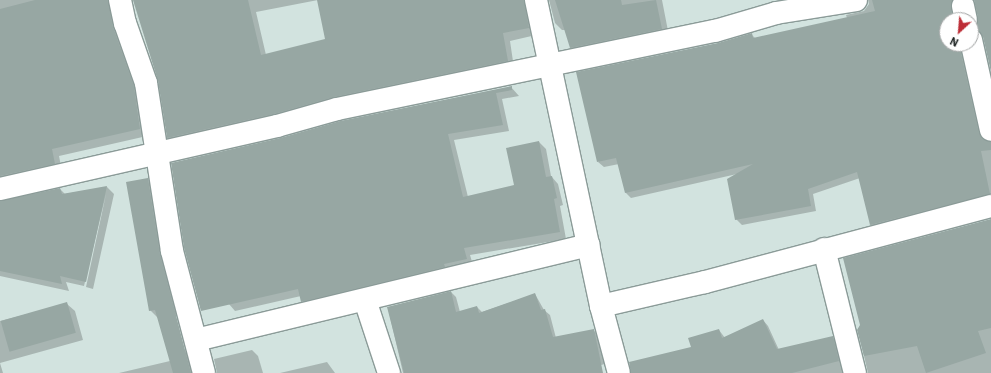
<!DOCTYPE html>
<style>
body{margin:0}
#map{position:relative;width:991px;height:373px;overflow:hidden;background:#d2e3df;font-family:"IBM Plex Sans",sans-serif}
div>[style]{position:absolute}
.shadow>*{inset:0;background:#0003}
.building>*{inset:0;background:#97a7a3;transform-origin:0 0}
.roads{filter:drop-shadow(1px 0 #8b9b98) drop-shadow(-1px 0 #8b9b98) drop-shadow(0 1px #8b9b98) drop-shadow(0 -1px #8b9b98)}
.minor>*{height:22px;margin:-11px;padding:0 11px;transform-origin:11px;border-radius:11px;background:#fff}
span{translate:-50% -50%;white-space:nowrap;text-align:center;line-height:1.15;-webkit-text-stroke:3px #fff;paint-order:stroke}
.north{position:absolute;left:939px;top:12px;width:40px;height:40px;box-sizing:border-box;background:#fff;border:1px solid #a6a8a8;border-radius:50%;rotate:206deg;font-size:11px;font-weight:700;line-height:16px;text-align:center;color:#202625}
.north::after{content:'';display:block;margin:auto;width:14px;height:18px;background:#bd2d36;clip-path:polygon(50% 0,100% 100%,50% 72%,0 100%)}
</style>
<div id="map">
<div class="shadow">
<div style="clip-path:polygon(0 0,119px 0,141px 94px,147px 136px,59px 156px,62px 171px,0 188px)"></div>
<div style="clip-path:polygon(134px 0,318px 0,256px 12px,266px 55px,326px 40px,318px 0,535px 0,536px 35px,510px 41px,514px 68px,175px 145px,168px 138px,159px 81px)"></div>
<div style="clip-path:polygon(549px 0,662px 0,669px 36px,578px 55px,571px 48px,566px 30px,562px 30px,555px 23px)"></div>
<div style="clip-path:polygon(868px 0,963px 0,957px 20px,947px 20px,947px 44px,965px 44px,964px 49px,984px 139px,991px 143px,991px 200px,877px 230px,871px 225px,860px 178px,813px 194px,816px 211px,742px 225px,736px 219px,737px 174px,631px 198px,626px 193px,619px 164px,604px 167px,598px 162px,718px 44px,751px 34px,756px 39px,847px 18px,846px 15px,864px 11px,869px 4px)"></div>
<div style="clip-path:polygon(511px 87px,519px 96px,502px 99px,509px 131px,454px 140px,468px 197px,515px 186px,539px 142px,546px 149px,551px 176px,558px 184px,563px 205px,560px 206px,566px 239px,470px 255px,473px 265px,309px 308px,301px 296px,235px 311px,229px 304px,172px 164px)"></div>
<div style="clip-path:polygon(148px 179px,155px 187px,181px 314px,158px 318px,150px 310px)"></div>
<div style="clip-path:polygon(107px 187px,114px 194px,93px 289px,86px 287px,106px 194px,84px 286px,66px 282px,69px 291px,0 276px,0 201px,60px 189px,65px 194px)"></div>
<div style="clip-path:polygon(991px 220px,991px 373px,868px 373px,858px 330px)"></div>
<div style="clip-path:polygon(451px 292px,456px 297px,460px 312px,477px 307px,482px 312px,535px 294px,544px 310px,550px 315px,556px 338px,593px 330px,598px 335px,605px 364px,597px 366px,599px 373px,403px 373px,388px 308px)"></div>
<div style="clip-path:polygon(67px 304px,75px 311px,83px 340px,0 363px,3px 373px,0 373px,0 321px)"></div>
<div style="clip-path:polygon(763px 320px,768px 326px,779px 350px,832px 337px,838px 342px,846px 373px,659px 373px,719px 330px,725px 338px)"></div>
<div style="clip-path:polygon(184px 350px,191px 356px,196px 373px,119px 373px,170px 361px)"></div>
<div style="clip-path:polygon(252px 350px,258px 356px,263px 373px,217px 373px,214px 359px)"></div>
<div style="clip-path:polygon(327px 362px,335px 373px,280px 373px)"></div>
</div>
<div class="building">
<div style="clip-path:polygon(35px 0,108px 0,113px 27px,134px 86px,140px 129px,52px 149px,55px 164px,0 176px,0 9px)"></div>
<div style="clip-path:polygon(133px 0,248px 0,261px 55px,325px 39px,317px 0,524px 0,529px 28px,503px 33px,508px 61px,334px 97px,274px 114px,167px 138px,158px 81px)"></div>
<div style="clip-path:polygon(555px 0,621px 0,622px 5px,656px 0,662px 29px,570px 48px)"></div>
<div style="clip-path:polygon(872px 0,952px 0,951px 8px,953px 20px,947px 20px,947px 44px,959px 44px,979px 133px,982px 139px,991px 142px,991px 150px,981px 151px,990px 194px,870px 225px,857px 172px,808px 189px,811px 206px,735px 220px,727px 179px,753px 164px,625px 193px,616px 158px,597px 162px,576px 72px,718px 43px,752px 33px,753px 38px,875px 11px)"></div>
<div style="clip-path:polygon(974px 0,991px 0,991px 72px,983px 37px,975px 28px,978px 18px)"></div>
<div style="clip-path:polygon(512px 86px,512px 90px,496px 93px,503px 125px,448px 134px,463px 197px,514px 185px,506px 148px,539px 141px,546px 177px,552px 176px,557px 198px,554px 199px,560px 232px,464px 248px,467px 259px,444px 264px,445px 267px,301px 302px,298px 289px,201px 311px,184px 248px,171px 163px,280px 138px,340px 121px)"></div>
<div style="clip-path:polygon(148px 178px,160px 254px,191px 373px,173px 373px,155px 310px,149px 311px,126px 182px)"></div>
<div style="clip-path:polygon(107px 186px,86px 282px,60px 276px,62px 284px,0 271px,0 201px,60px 188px,62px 194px)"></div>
<div style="clip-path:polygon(991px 219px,991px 328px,978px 331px,986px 353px,926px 373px,917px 346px,864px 356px,857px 330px,860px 325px,843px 258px)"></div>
<div style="clip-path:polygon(451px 291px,456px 312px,477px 306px,479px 313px,535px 293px,541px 310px,545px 309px,553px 337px,594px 329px,603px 373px,404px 373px,387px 307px)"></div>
<div style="left:67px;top:302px;width:32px;height:69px;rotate:74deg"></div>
<div style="clip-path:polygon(763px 319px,777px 349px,833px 336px,839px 361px,792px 373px,631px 373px,629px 362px,691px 347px,688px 338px,719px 329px,722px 338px)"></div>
</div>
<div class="roads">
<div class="minor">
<div style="left:120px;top:0;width:24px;rotate:78deg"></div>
<div style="left:125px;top:23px;width:64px;rotate:70.7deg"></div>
<div style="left:146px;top:83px;width:170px;rotate:81.2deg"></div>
<div style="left:172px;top:251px;width:126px;rotate:75.3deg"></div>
<div style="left:536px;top:0;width:313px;rotate:78deg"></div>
<div style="left:601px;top:306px;width:69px;rotate:75deg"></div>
<div style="left:963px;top:6px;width:14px;rotate:78deg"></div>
<div style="left:971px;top:40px;width:92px;rotate:77.5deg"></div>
<div style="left:0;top:189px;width:284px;rotate:-12.8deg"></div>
<div style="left:277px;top:126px;width:62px;rotate:-15.8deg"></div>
<div style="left:337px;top:109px;width:386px;rotate:-11.7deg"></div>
<div style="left:715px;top:31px;width:64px;rotate:-16.4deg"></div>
<div style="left:776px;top:13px;width:81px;rotate:-9.2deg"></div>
<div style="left:824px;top:249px;width:128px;rotate:76deg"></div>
<div style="left:365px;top:300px;width:77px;rotate:71.8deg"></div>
<div style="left:601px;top:306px;width:107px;rotate:-13deg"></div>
<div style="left:705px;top:282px;width:296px;rotate:-14.9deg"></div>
<div style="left:196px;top:340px;width:404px;rotate:-13.6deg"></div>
</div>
</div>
<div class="north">N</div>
</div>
